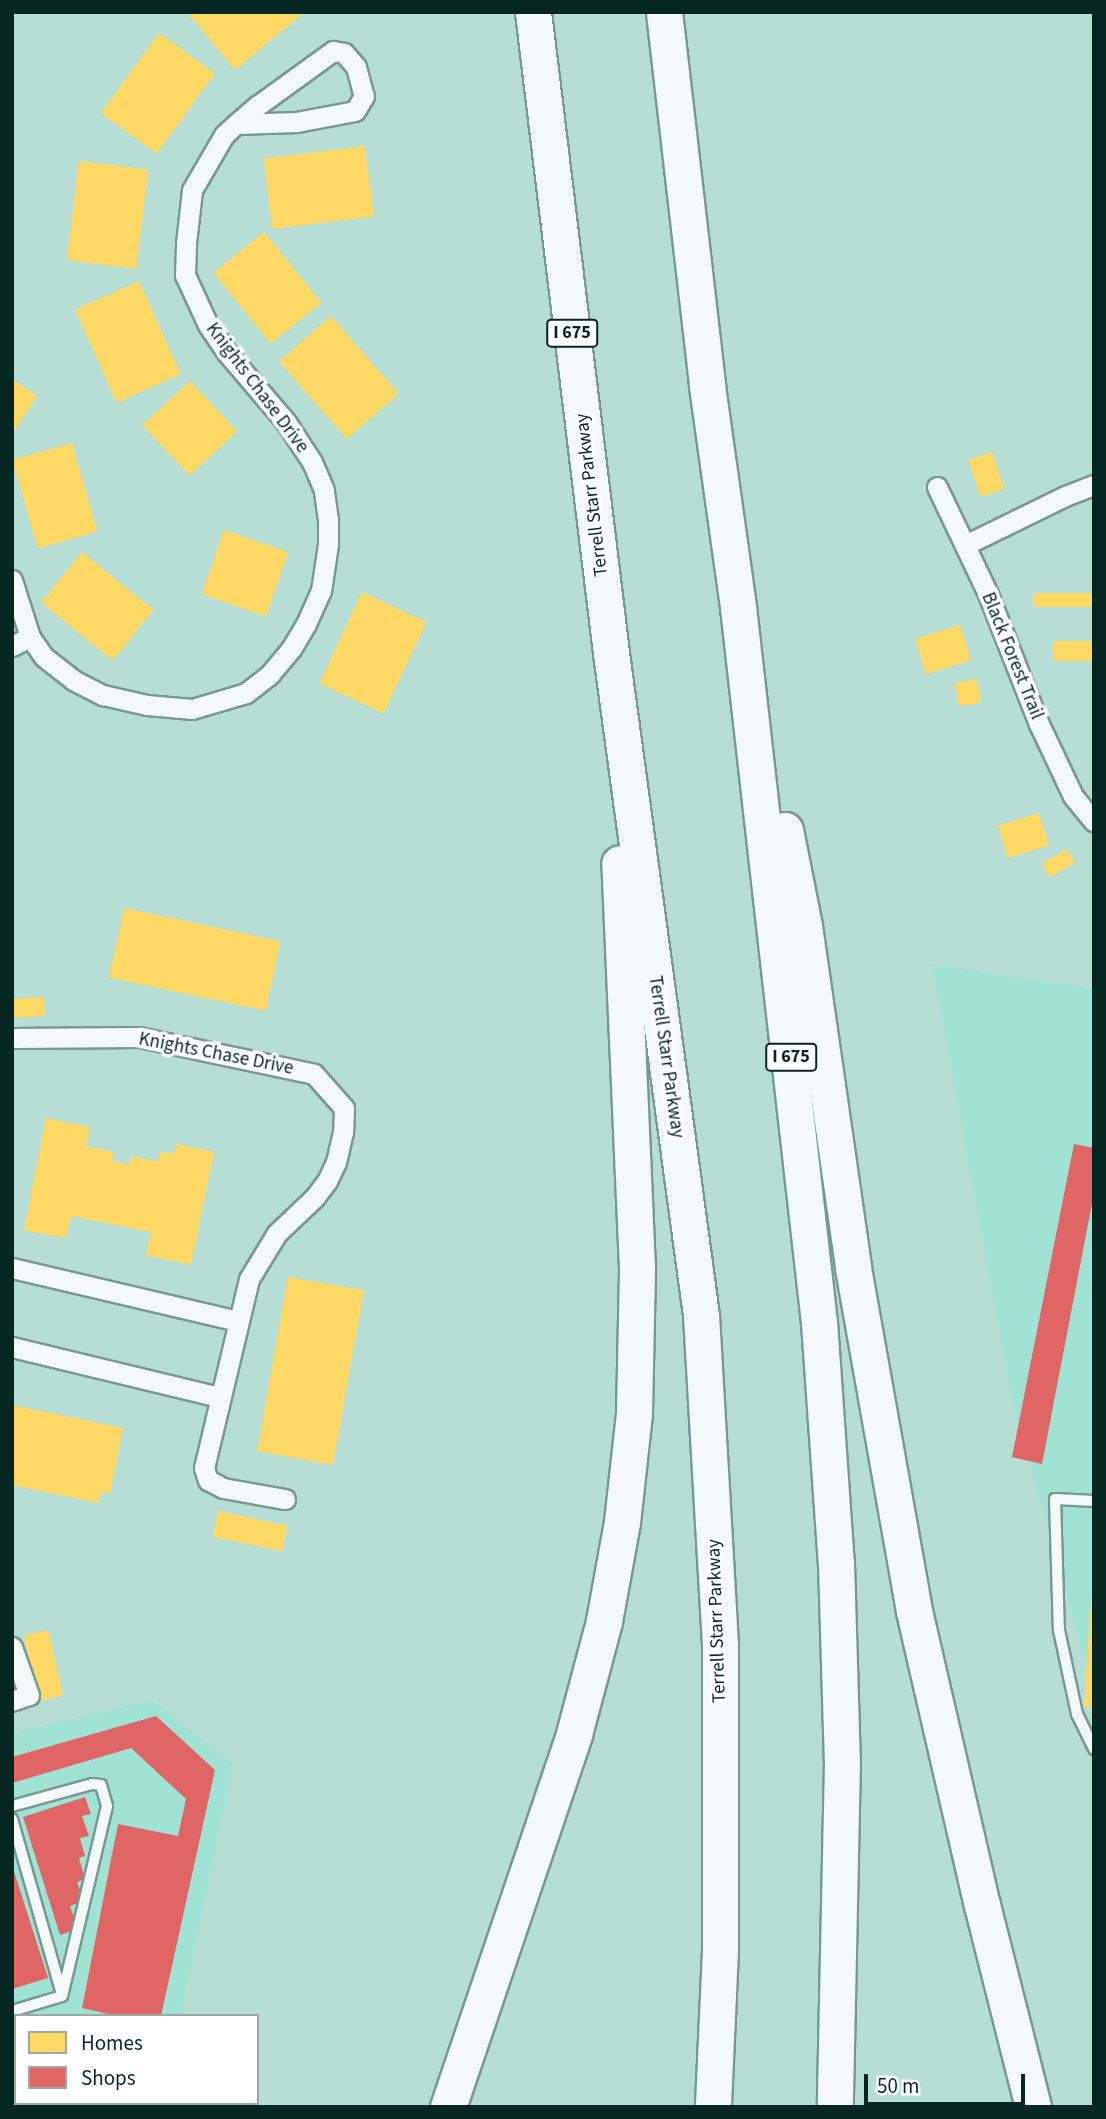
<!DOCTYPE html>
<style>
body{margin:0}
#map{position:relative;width:1106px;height:2119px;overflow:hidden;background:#b6ded5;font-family:"Source Sans 3",sans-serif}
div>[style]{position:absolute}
.built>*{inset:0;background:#a0e2d4}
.homes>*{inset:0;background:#ffd966;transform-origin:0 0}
.shops>*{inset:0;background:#e06666}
.roads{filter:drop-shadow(2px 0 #789992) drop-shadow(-2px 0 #789992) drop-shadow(0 2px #789992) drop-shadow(0 -2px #789992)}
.lane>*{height:10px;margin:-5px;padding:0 5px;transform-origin:5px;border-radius:5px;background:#f4faf9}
.street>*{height:19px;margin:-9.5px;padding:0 9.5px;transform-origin:9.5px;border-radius:9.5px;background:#f4faf9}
.highway>*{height:35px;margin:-17.5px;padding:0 17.5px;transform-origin:17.5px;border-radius:17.5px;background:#f4faf9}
span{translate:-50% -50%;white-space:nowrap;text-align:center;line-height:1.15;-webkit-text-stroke:7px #fff;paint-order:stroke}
.shield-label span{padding:2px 5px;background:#fff;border:2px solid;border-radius:5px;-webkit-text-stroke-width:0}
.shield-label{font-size:18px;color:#052621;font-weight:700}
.street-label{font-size:19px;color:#052621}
.frame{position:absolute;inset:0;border:14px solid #052621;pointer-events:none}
.legend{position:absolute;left:14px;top:2014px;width:245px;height:91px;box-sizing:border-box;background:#fff;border:2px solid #9ba8a6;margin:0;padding:9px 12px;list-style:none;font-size:21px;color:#052621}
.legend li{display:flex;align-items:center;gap:14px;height:35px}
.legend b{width:35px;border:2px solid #9ba8a6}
.scale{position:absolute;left:864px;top:2074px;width:161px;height:32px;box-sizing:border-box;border:4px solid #052621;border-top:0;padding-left:9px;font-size:21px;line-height:24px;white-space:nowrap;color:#052621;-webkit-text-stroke:5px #fff;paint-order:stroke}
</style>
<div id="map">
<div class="built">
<div style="clip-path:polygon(932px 964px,1094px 989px,1094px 1691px,1012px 1400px)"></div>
<div style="clip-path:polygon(152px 1700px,233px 1764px,181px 2016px,16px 2016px,16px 2103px,163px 2103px,162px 2107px,12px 2107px,12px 1733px)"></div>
</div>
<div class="homes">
<div style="clip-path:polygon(195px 12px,305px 12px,235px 70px,190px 16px)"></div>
<div style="left:159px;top:33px;width:69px;height:99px;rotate:36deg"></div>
<div style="left:365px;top:146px;width:71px;height:102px;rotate:83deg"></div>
<div style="left:79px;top:161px;width:70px;height:100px;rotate:7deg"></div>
<div style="left:264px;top:232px;width:91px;height:65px;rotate:51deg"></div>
<div style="left:139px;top:281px;width:102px;height:70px;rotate:66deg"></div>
<div style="left:331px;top:316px;width:103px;height:69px;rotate:49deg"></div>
<div style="clip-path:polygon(12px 379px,37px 396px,12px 435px)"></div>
<div style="left:190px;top:381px;width:69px;height:65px;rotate:47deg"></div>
<div style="left:72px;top:443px;width:92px;height:62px;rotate:74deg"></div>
<div style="left:992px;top:452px;width:39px;height:25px;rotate:72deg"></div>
<div style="left:224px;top:530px;width:68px;height:68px;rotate:19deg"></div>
<div style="left:82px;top:552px;width:92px;height:65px;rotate:39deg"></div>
<div style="left:362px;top:592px;width:71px;height:101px;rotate:25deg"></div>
<div style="left:1094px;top:593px;width:14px;height:61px;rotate:90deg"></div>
<div style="left:960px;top:625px;width:37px;height:47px;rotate:73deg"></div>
<div style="left:1094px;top:641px;width:20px;height:41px;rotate:90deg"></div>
<div style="left:977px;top:679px;width:24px;height:22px;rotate:81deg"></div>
<div style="left:1039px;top:813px;width:34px;height:43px;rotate:73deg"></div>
<div style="left:1067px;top:849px;width:16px;height:29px;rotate:60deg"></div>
<div style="left:124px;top:908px;width:160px;height:71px;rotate:12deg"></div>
<div style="left:44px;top:997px;width:19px;height:32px;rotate:87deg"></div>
<div style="clip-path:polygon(46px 1118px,90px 1127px,86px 1146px,114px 1152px,112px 1161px,129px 1165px,131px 1156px,158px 1162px,160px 1152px,174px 1154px,176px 1144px,214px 1152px,191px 1265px,146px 1255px,151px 1232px,71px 1216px,66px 1238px,24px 1230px)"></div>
<div style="left:288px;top:1277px;width:77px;height:177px;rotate:10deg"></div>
<div style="clip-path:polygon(12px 1405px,123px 1428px,110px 1494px,101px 1492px,98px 1503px,12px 1485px)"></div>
<div style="left:218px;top:1511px;width:71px;height:26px;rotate:12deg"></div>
<div style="clip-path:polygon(1092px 1588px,1094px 1588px,1094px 1708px,1084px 1707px)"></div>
<div style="left:48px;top:1630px;width:67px;height:25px;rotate:77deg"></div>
</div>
<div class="shops">
<div style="clip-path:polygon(1074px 1144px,1094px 1148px,1094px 1193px,1042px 1464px,1012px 1457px)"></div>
<div style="clip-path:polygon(156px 1716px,215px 1770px,161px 2016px,117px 2016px,82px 2008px,118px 1824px,178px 1836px,186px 1799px,131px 1748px,12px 1783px,12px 1757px)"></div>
<div style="clip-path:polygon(85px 1797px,91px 1814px,82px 1816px,89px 1836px,80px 1838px,85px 1856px,79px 1858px,85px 1879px,77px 1882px,84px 1901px,70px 1906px,78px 1929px,60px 1935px,23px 1817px)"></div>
<div style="clip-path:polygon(12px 1865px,48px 1978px,12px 1989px)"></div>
</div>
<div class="roads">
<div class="lane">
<div style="left:1094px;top:1501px;width:39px;rotate:-177deg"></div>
<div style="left:1055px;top:1499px;width:131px;rotate:88.3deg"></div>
<div style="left:1059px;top:1630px;width:86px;rotate:77.9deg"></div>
<div style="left:1077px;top:1714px;width:39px;rotate:64deg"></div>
<div style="left:12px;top:1806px;width:83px;rotate:-15.4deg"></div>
<div style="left:92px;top:1784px;width:9px;rotate:6deg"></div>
<div style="left:101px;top:1785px;width:22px;rotate:74deg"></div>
<div style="left:107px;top:1806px;width:195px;rotate:103.3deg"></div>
<div style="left:62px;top:1996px;width:52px;rotate:163.3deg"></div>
<div style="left:12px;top:1819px;width:183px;rotate:74.1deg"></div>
</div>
<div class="street">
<div style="left:937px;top:487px;width:119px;rotate:64.5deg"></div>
<div style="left:988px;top:594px;width:140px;rotate:68.6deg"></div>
<div style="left:1039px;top:724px;width:80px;rotate:64.7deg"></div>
<div style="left:1073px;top:796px;width:33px;rotate:51deg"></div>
<div style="left:965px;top:545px;width:111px;rotate:-26.1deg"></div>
<div style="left:1065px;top:496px;width:31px;rotate:-21deg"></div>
<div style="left:12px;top:580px;width:60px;rotate:72.5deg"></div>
<div style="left:30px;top:637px;width:24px;rotate:55deg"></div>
<div style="left:44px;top:657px;width:37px;rotate:38deg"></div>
<div style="left:73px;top:680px;width:34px;rotate:27deg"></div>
<div style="left:103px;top:695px;width:45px;rotate:12.8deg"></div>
<div style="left:147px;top:705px;width:45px;rotate:5.1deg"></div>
<div style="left:192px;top:709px;width:56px;rotate:-16.5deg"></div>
<div style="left:246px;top:693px;width:31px;rotate:-38deg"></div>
<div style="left:270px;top:674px;width:33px;rotate:-50deg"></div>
<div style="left:291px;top:649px;width:29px;rotate:-59deg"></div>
<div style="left:306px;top:624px;width:36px;rotate:-66deg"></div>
<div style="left:321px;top:591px;width:48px;rotate:-81.5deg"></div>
<div style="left:328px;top:544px;width:24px;rotate:-90deg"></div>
<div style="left:328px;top:520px;width:30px;rotate:-98deg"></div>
<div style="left:324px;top:490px;width:30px;rotate:-113deg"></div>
<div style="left:312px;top:462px;width:48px;rotate:-123deg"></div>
<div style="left:286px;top:422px;width:91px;rotate:-130.5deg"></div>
<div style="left:227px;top:353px;width:34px;rotate:-124deg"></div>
<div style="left:208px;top:325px;width:55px;rotate:-114.7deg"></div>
<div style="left:185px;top:275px;width:32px;rotate:-88deg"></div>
<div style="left:186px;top:243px;width:53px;rotate:-83.5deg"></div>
<div style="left:192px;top:190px;width:64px;rotate:-59.8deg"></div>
<div style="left:224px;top:135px;width:16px;rotate:-43deg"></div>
<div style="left:236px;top:124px;width:28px;rotate:-41deg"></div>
<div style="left:257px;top:106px;width:94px;rotate:-35.9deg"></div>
<div style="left:333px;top:51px;width:11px;rotate:10deg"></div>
<div style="left:344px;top:53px;width:18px;rotate:49deg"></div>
<div style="left:356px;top:67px;width:30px;rotate:75deg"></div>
<div style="left:364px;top:96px;width:17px;rotate:121deg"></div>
<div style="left:355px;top:111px;width:59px;rotate:169.3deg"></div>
<div style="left:297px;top:122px;width:61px;rotate:178.1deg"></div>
<div style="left:12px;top:646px;width:20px;rotate:-27deg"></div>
<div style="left:12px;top:1038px;width:127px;rotate:-0.5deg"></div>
<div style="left:139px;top:1037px;width:179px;rotate:11.9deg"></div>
<div style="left:314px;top:1074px;width:45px;rotate:48.6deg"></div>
<div style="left:344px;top:1108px;width:24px;rotate:92deg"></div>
<div style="left:343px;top:1132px;width:31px;rotate:103deg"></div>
<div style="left:336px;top:1162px;width:21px;rotate:115deg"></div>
<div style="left:327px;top:1181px;width:20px;rotate:127deg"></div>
<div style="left:315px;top:1197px;width:52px;rotate:136.5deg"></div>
<div style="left:277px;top:1233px;width:54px;rotate:121.3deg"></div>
<div style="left:249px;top:1279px;width:194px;rotate:103.4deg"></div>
<div style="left:204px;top:1468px;width:13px;rotate:72deg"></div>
<div style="left:208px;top:1480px;width:17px;rotate:28deg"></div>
<div style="left:223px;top:1488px;width:63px;rotate:10.1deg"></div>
<div style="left:12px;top:1268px;width:232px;rotate:13.2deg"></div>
<div style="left:12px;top:1347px;width:213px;rotate:13.6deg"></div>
<div style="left:12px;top:1647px;width:51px;rotate:70.5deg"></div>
<div style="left:29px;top:1695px;width:18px;rotate:161deg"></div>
</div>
<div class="highway">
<div style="left:533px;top:12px;width:646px;rotate:83.06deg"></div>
<div style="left:611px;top:653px;width:668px;rotate:82.26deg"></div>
<div style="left:701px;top:1315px;width:332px;rotate:86.7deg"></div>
<div style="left:720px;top:1646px;width:304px;rotate:90deg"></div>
<div style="left:720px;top:1950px;width:157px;rotate:92.6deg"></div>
<div style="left:664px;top:12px;width:376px;rotate:83.4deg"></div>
<div style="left:707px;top:386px;width:223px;rotate:82deg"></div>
<div style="left:738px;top:607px;width:720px;rotate:83.54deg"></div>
<div style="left:819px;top:1322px;width:242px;rotate:86deg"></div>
<div style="left:836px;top:1563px;width:198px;rotate:88.3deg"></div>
<div style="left:842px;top:1761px;width:346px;rotate:91.2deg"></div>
<div style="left:785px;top:830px;width:98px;rotate:78.8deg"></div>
<div style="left:804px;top:926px;width:345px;rotate:81.8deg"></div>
<div style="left:853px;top:1268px;width:348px;rotate:79.9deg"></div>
<div style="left:914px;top:1611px;width:302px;rotate:77deg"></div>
<div style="left:982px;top:1905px;width:208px;rotate:75.8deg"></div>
<div style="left:448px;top:2107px;width:394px;rotate:-71.3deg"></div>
<div style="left:574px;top:1734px;width:117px;rotate:-75.1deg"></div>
<div style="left:604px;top:1621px;width:101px;rotate:-79.7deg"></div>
<div style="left:622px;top:1522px;width:110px;rotate:-83.7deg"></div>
<div style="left:634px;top:1413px;width:145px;rotate:-88.8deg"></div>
<div style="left:637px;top:1268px;width:405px;rotate:-92.5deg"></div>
</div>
</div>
<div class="shield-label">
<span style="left:572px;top:333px">I 675</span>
<span style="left:791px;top:1057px">I 675</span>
</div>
<div class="street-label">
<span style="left:257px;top:388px;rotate:53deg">Knights Chase Drive</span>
<span style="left:592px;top:495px;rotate:-97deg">Terrell Starr Parkway</span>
<span style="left:1012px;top:656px;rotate:68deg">Black Forest Trail</span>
<span style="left:216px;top:1054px;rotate:11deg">Knights Chase Drive</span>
<span style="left:666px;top:1057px;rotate:82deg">Terrell Starr Parkway</span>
<span style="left:717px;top:1621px;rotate:-92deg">Terrell Starr Parkway</span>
</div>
<div class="frame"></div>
<ul class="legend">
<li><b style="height:19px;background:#ffd966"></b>Homes</li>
<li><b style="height:19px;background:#e06666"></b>Shops</li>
</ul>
<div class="scale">50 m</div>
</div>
